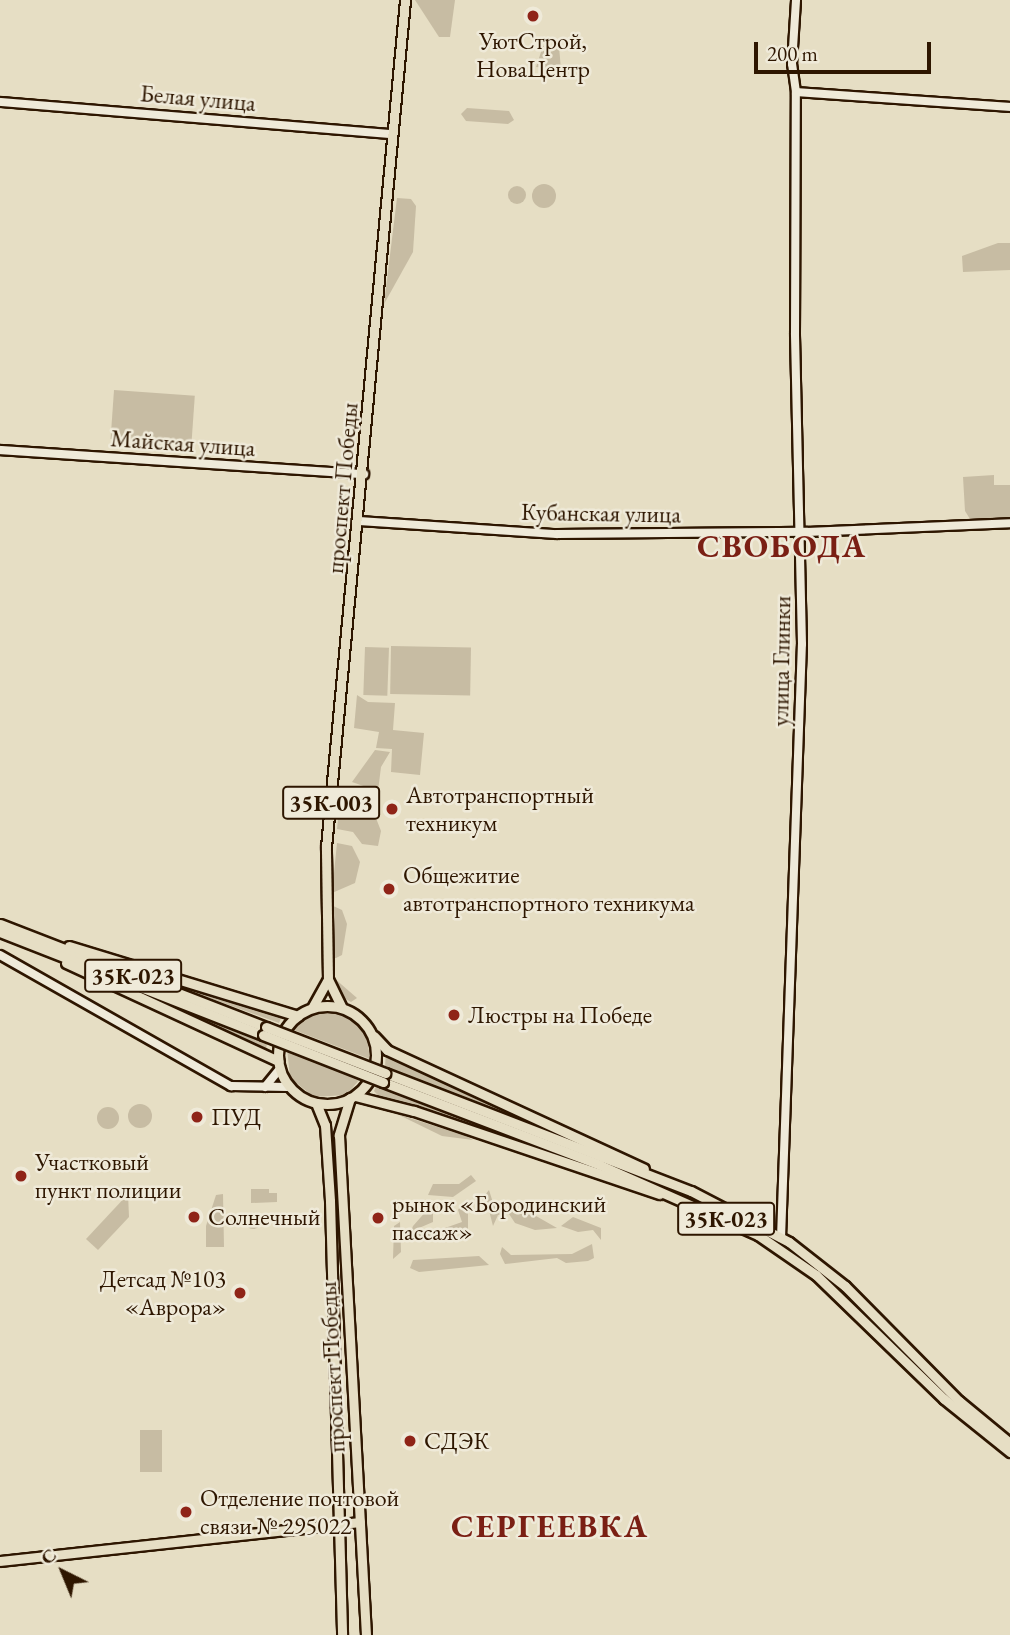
<!DOCTYPE html>
<meta charset="utf-8">
<style>
body{margin:0}
#map{position:relative;width:1010px;height:1635px;overflow:hidden;background:#e6dec4;font-family:"EB Garamond",serif}
div>[style]{position:absolute}
.green>*{inset:0;background:#c7bca3;transform-origin:0 0}
.round{border-radius:50%}
.roads{filter:drop-shadow(2px 0 #2e1600) drop-shadow(-2px 0 #2e1600) drop-shadow(0 2px #2e1600) drop-shadow(0 -2px #2e1600)}
.secondary>*{height:8px;margin:-4px;padding:0 4px;transform-origin:4px;border-radius:4px;background:#efead9}
.primary>*{height:9px;margin:-4.5px;padding:0 4.5px;transform-origin:4.5px;border-radius:4.5px;background:#e6dec4}
.primary>.ring{margin:-4.5px;padding:0;box-sizing:content-box;background:none;border:9px solid #e6dec4;border-radius:50%}
.bridges{filter:drop-shadow(2px 0 #2e1600) drop-shadow(-2px 0 #2e1600) drop-shadow(0 2px #2e1600) drop-shadow(0 -2px #2e1600)}
.primary-bridge>*{height:9px;margin:-4.5px;padding:0 4.5px;transform-origin:4.5px;border-radius:4.5px;background:#e6dec4}
.dots>*{width:19px;height:19px;translate:-50% -50%;box-sizing:border-box;border:4px solid #efead9;border-radius:50%}
span{translate:-50% -50%;white-space:nowrap;text-align:center;line-height:1.15;-webkit-text-stroke:5px #efead9;paint-order:stroke}
.shield-label span{padding:2px 5px;background:#efead9;border:2px solid;border-radius:5px;-webkit-text-stroke-width:0}
.shield-label{font-size:23px;color:#2e1600;font-weight:700}
.poi-label{font-size:24px;color:#2e1600}
.left{translate:0 -50%;text-align:left}
.right{translate:-100% -50%;text-align:right}
.street-label{font-size:24px;color:#2e1600}
.district-label{font-size:32px;color:#7a1f14;font-weight:700;letter-spacing:2px}
.north{position:absolute;left:28px;top:1537px;width:70px;height:70px;-webkit-text-stroke:5px #efead9;paint-order:stroke;rotate:317deg;font-size:19px;font-weight:700;line-height:28px;text-align:center;color:#2e1600}
.north::after{content:'';display:block;margin:auto;width:24px;height:32px;background:#2e1600;clip-path:polygon(50% 0,100% 100%,50% 72%,0 100%)}
.scale{position:absolute;left:754px;top:42px;width:177px;height:32px;box-sizing:border-box;border:4px solid #2e1600;border-top:0;padding-left:9px;font-size:21px;line-height:24px;white-space:nowrap;color:#2e1600;-webkit-text-stroke:5px #efead9;paint-order:stroke}
</style>
<div id="map">
<div class="green">
<div style="clip-path:polygon(415px 0,455px 0,450px 37px,439px 37px)"></div>
<div style="clip-path:polygon(543px 46px,559px 47px,561px 69px,536px 67px)"></div>
<div style="clip-path:polygon(467px 108px,509px 111px,514px 120px,508px 124px,466px 121px,461px 114px)"></div>
<div class="round" style="left:532px;top:184px;width:24px;height:24px"></div>
<div class="round" style="left:508px;top:186px;width:18px;height:18px"></div>
<div style="clip-path:polygon(397px 198px,411px 199px,416px 206px,413px 252px,384px 304px)"></div>
<div style="clip-path:polygon(998px 243px,1010px 243px,1010px 270px,963px 272px,962px 256px)"></div>
<div style="left:114px;top:390px;width:81px;height:49px;rotate:4deg"></div>
<div style="clip-path:polygon(994px 475px,994px 485px,1010px 485px,1010px 518px,970px 519px,965px 511px,963px 477px)"></div>
<div style="left:391px;top:646px;width:80px;height:48px;rotate:1deg"></div>
<div style="left:365px;top:647px;width:24px;height:48px;rotate:2deg"></div>
<div style="clip-path:polygon(357px 695px,368px 702px,395px 703px,393px 730px,424px 733px,420px 775px,391px 772px,392px 749px,376px 748px,379px 732px,354px 728px)"></div>
<div style="clip-path:polygon(375px 750px,390px 752px,381px 767px,378px 791px,352px 782px)"></div>
<div style="clip-path:polygon(339px 809px,374px 813px,381px 831px,378px 846px,362px 844px,353px 832px,337px 829px)"></div>
<div style="clip-path:polygon(337px 843px,352px 846px,360px 862px,355px 883px,332px 893px)"></div>
<div style="clip-path:polygon(331px 905px,342px 910px,347px 924px,342px 955px,336px 958px,332px 958px)"></div>
<div style="clip-path:polygon(119px 965px,282px 1016px,279px 1023px)"></div>
<div style="clip-path:polygon(100px 975px,267px 1041px,266px 1052px)"></div>
<div style="clip-path:polygon(334px 978px,357px 998px,351px 1002px,338px 995px,331px 984px)"></div>
<div style="clip-path:polygon(334px 1011px,357px 1021px,367px 1038px,370px 1059px,294px 1030px,311px 1014px)"></div>
<div style="clip-path:polygon(287px 1048px,362px 1077px,346px 1095px,314px 1097px,290px 1078px)"></div>
<div style="clip-path:polygon(386px 1053px,598px 1151px,385px 1066px)"></div>
<div style="clip-path:polygon(377px 1084px,592px 1166px,592px 1168px,382px 1100px,374px 1091px)"></div>
<div class="round" style="left:128px;top:1104px;width:24px;height:24px"></div>
<div class="round" style="left:97px;top:1107px;width:22px;height:22px"></div>
<div style="clip-path:polygon(397px 1114px,466px 1136px,473px 1140px,442px 1136px)"></div>
<div style="clip-path:polygon(471px 1175px,476px 1181px,453px 1197px,428px 1195px,433px 1184px,459px 1184px)"></div>
<div style="clip-path:polygon(251px 1189px,269px 1189px,269px 1193px,277px 1193px,277px 1202px,251px 1203px)"></div>
<div style="clip-path:polygon(489px 1190px,494px 1206px,525px 1215px,532px 1208px,536px 1216px,557px 1228px,535px 1230px,515px 1223px,509px 1214px,498px 1215px,493px 1226px,485px 1195px)"></div>
<div style="clip-path:polygon(128px 1194px,129px 1217px,98px 1250px,86px 1239px)"></div>
<div style="clip-path:polygon(223px 1194px,224px 1247px,206px 1247px,206px 1226px,216px 1195px)"></div>
<div style="clip-path:polygon(462px 1204px,468px 1207px,468px 1229px,445px 1233px,445px 1228px,462px 1222px,458px 1210px)"></div>
<div style="clip-path:polygon(428px 1209px,433px 1209px,433px 1222px,419px 1228px,437px 1236px,413px 1240px,409px 1237px,413px 1226px)"></div>
<div class="round" style="left:245px;top:1213px;width:16px;height:16px"></div>
<div style="clip-path:polygon(573px 1217px,601px 1228px,601px 1240px,593px 1230px,578px 1232px,561px 1226px)"></div>
<div style="clip-path:polygon(400px 1222px,401px 1252px,393px 1259px,394px 1226px)"></div>
<div style="clip-path:polygon(592px 1244px,594px 1258px,588px 1261px,566px 1263px,557px 1258px,505px 1264px,500px 1254px,502px 1247px,511px 1255px,572px 1254px)"></div>
<div style="clip-path:polygon(479px 1256px,489px 1265px,419px 1272px,410px 1268px,413px 1260px)"></div>
<div style="left:140px;top:1430px;width:22px;height:42px"></div>
</div>
<div class="roads">
<div class="secondary">
<div style="left:796px;top:92px;width:215px;rotate:4deg"></div>
<div style="left:0;top:102px;width:393px;rotate:4.7deg"></div>
<div style="left:0;top:450px;width:365px;rotate:3.8deg"></div>
<div style="left:359px;top:521px;width:198px;rotate:3.8deg"></div>
<div style="left:557px;top:534px;width:250px;rotate:-0.5deg"></div>
<div style="left:807px;top:532px;width:203px;rotate:-2.5deg"></div>
<div style="left:0;top:955px;width:266px;rotate:29.6deg"></div>
<div style="left:231px;top:1086px;width:57px;rotate:1deg"></div>
<div style="left:265px;top:1087px;width:22px;rotate:-51deg"></div>
<div style="left:781px;top:1238px;width:594px;rotate:-87.98deg"></div>
<div style="left:802px;top:644px;width:311px;rotate:-91.3deg"></div>
<div style="left:795px;top:333px;width:241px;rotate:-89.8deg"></div>
<div style="left:796px;top:92px;width:28px;rotate:-98deg"></div>
<div style="left:792px;top:64px;width:64px;rotate:-86.4deg"></div>
</div>
<div class="primary">
<div style="left:0;top:924px;width:285px;rotate:21.2deg"></div>
<div style="left:0;top:932px;width:282px;rotate:21.4deg"></div>
<div style="left:69px;top:946px;width:239px;rotate:17deg"></div>
<div style="left:66px;top:963px;width:234px;rotate:24.8deg"></div>
<div class="ring" style="left:278px;top:1006px;width:89px;height:89px"></div>
<div style="left:312px;top:1008px;width:31px;rotate:-61deg"></div>
<div style="left:342px;top:1008px;width:32px;rotate:-116deg"></div>
<div style="left:328px;top:979px;width:132px;rotate:-90.9deg"></div>
<div style="left:326px;top:847px;width:851px;rotate:-84.67deg"></div>
<div style="left:374px;top:1036px;width:19px;rotate:47deg"></div>
<div style="left:387px;top:1050px;width:283px;rotate:24.8deg"></div>
<div style="left:385px;top:1073px;width:328px;rotate:21.1deg"></div>
<div style="left:691px;top:1191px;width:110px;rotate:27.5deg"></div>
<div style="left:789px;top:1242px;width:71px;rotate:38.2deg"></div>
<div style="left:845px;top:1286px;width:162px;rotate:45.3deg"></div>
<div style="left:959px;top:1401px;width:66px;rotate:39.5deg"></div>
<div style="left:383px;top:1082px;width:232px;rotate:20.9deg"></div>
<div style="left:600px;top:1165px;width:173px;rotate:23.9deg"></div>
<div style="left:758px;top:1235px;width:70px;rotate:34.6deg"></div>
<div style="left:816px;top:1275px;width:178px;rotate:44.1deg"></div>
<div style="left:944px;top:1399px;width:85px;rotate:38.8deg"></div>
<div style="left:355px;top:1096px;width:61px;rotate:14.3deg"></div>
<div style="left:414px;top:1111px;width:259px;rotate:18.7deg"></div>
<div style="left:350px;top:1098px;width:39px;rotate:107deg"></div>
<div style="left:339px;top:1135px;width:501px;rotate:86.91deg"></div>
<div style="left:316px;top:1103px;width:24px;rotate:68deg"></div>
<div style="left:325px;top:1125px;width:76px;rotate:86.2deg"></div>
<div style="left:330px;top:1201px;width:434px;rotate:88.4deg"></div>
<div style="left:0;top:1561px;width:362px;rotate:-6.2deg"></div>
</div>
</div>
<div class="bridges">
<div class="primary-bridge">
<div style="left:266px;top:1027px;width:128px;rotate:21.1deg"></div>
<div style="left:263px;top:1035px;width:129px;rotate:21.4deg"></div>
</div>
</div>
<div class="dots">
<div style="left:533px;top:16px;background:#8f2418"></div>
<div style="left:392px;top:809px;background:#8f2418"></div>
<div style="left:389px;top:889px;background:#8f2418"></div>
<div style="left:454px;top:1015px;background:#8f2418"></div>
<div style="left:197px;top:1117px;background:#8f2418"></div>
<div style="left:21px;top:1176px;background:#8f2418"></div>
<div style="left:194px;top:1217px;background:#8f2418"></div>
<div style="left:378px;top:1218px;background:#8f2418"></div>
<div style="left:240px;top:1293px;background:#8f2418"></div>
<div style="left:410px;top:1441px;background:#8f2418"></div>
<div style="left:186px;top:1512px;background:#8f2418"></div>
</div>
<div class="shield-label">
<span style="left:331px;top:803px">35К-003</span>
<span style="left:133px;top:976px">35К-023</span>
<span style="left:726px;top:1219px">35К-023</span>
</div>
<div class="poi-label">
<span style="left:533px;top:55px">УютСтрой,<br>НоваЦентр</span>
<span class="left" style="left:406px;top:809px">Автотранспортный<br>техникум</span>
<span class="left" style="left:403px;top:889px">Общежитие<br>автотранспортного техникума</span>
<span class="left" style="left:468px;top:1015px">Люстры на Победе</span>
<span class="left" style="left:211px;top:1117px">ПУД</span>
<span class="left" style="left:35px;top:1176px">Участковый<br>пункт полиции</span>
<span class="left" style="left:392px;top:1218px">рынок «Бородинский<br>пассаж»</span>
<span class="left" style="left:208px;top:1217px">Солнечный</span>
<span class="right" style="left:226px;top:1293px">Детсад №103<br>«Аврора»</span>
<span class="left" style="left:424px;top:1441px">СДЭК</span>
<span class="left" style="left:200px;top:1512px">Отделение почтовой<br>связи № 295022</span>
</div>
<div class="street-label">
<span style="left:198px;top:98px;rotate:5deg">Белая улица</span>
<span style="left:183px;top:443px;rotate:4deg">Майская улица</span>
<span style="left:342px;top:488px;rotate:-85deg">проспект Победы</span>
<span style="left:601px;top:513px;rotate:1deg">Кубанская улица</span>
<span style="left:781px;top:661px;rotate:-89deg">улица Глинки</span>
<span style="left:332px;top:1367px;rotate:-93deg">проспект Победы</span>
</div>
<div class="district-label">
<span style="left:782px;top:546px">СВОБОДА</span>
<span style="left:550px;top:1526px">СЕРГЕЕВКА</span>
</div>
<div class="north">С</div>
<div class="scale">200 m</div>
</div>
